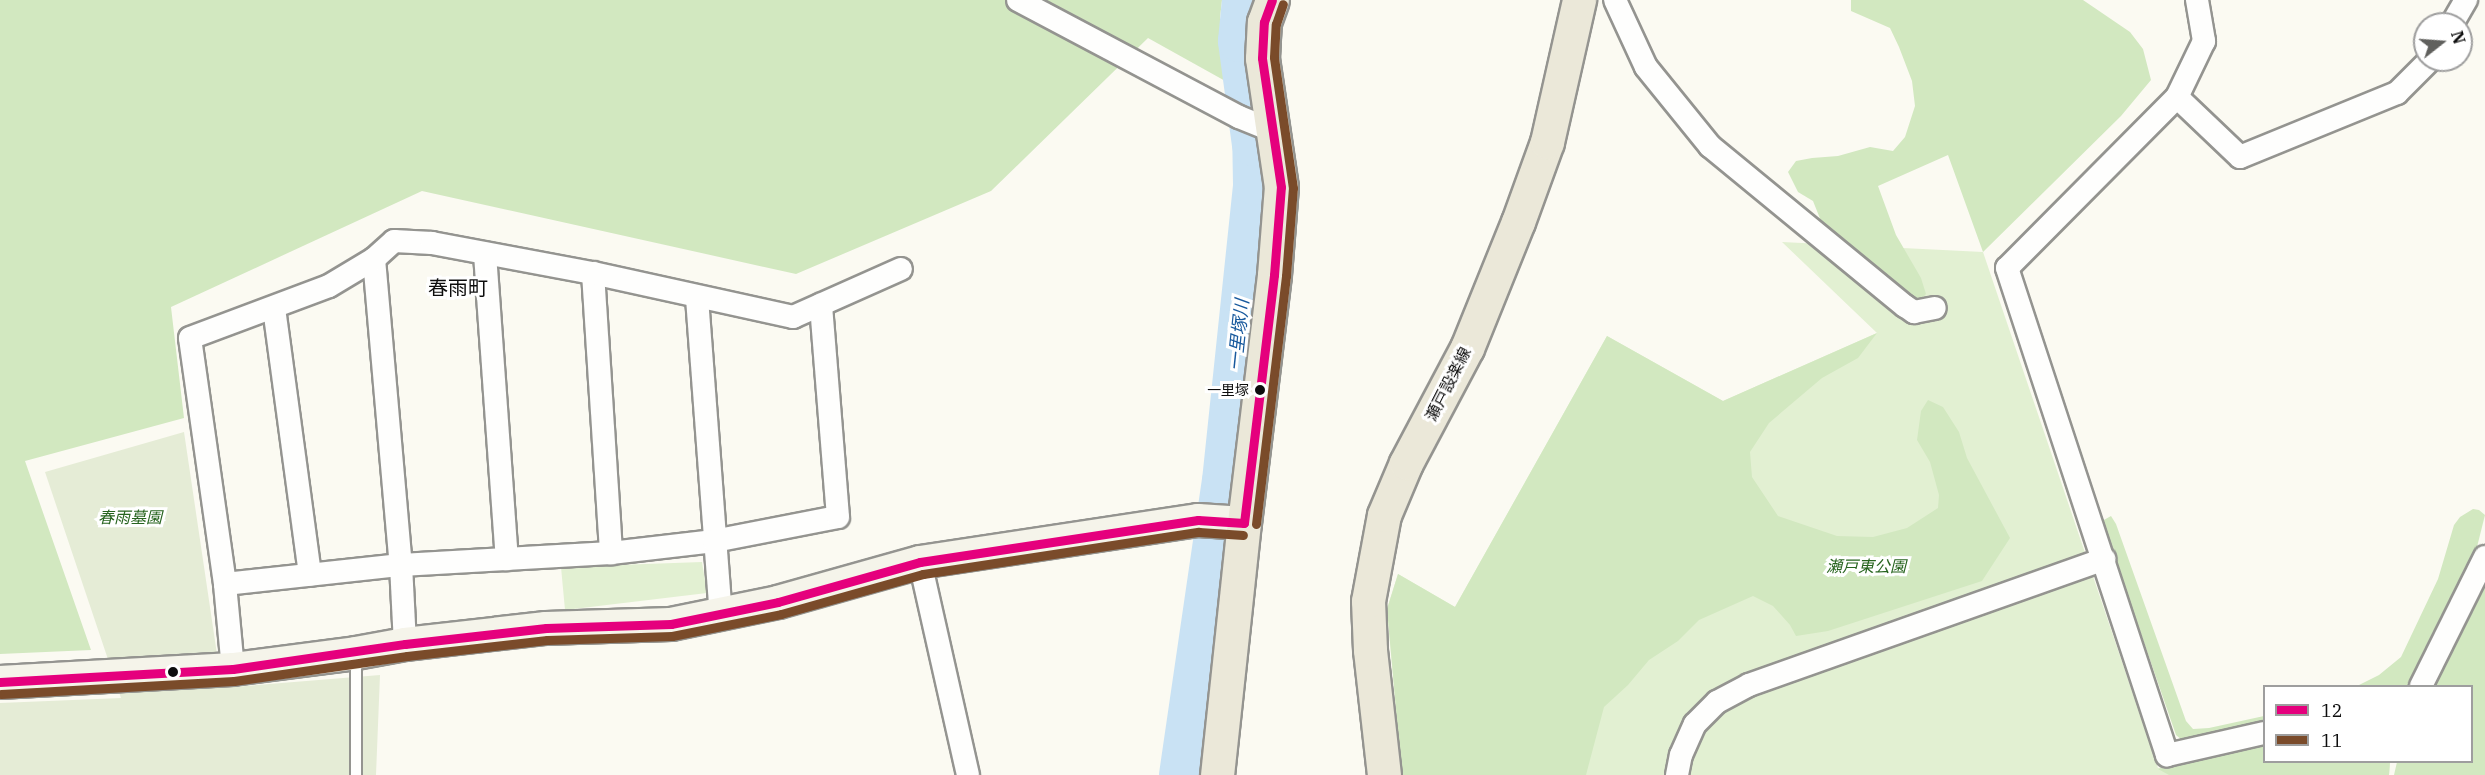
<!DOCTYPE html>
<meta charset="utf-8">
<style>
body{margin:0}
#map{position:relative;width:2485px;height:775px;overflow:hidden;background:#fbfaf2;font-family:"IBM Plex Serif","Noto Sans JP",serif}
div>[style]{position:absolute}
.green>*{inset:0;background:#e2f0d2}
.forest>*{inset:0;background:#d2e8c0}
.cemetery>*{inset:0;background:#e5ecd6}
.river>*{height:42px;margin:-21px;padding:0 21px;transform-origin:21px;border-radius:21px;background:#c9e2f4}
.roads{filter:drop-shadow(2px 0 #949490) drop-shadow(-2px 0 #949490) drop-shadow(0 2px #949490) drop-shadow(0 -2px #949490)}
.lane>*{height:10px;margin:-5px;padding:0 5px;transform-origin:5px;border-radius:5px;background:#fefefd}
.street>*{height:22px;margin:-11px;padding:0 11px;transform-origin:11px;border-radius:11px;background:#fefefd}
.secondary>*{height:32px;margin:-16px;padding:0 16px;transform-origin:16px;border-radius:16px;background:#f5f4ea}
.primary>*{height:33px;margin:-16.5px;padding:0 16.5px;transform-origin:16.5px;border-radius:16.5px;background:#ebe8d9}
.bus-1>*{height:9px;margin:-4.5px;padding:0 4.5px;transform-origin:4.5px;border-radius:4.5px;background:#e5007d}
.bus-2>*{height:9px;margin:-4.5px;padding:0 4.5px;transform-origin:4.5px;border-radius:4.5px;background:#7a4b2a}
.dots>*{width:16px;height:16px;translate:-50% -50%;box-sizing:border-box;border:3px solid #fff;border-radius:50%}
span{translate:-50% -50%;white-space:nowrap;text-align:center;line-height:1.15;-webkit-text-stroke:6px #fff;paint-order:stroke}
.bus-label{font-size:14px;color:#0d0d0d}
.right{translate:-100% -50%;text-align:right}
.street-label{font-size:16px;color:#0d0d0d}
.park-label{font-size:16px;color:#27641f;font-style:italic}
.water-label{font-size:18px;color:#18599d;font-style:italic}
.quarter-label{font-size:20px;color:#0d0d0d}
.legend{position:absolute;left:2263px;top:685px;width:210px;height:78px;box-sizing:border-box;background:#fff;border:2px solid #9e9e9e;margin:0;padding:8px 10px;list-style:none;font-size:18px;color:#0d0d0d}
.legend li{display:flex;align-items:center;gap:12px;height:30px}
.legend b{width:30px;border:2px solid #9e9e9e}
.north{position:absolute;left:2413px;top:12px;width:60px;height:60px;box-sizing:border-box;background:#fff;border:2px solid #9e9e9e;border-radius:50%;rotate:73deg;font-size:16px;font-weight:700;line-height:24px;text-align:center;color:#0d0d0d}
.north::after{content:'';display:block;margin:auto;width:21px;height:27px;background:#60605d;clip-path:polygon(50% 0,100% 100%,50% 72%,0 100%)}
</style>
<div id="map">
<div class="green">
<div style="clip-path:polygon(1782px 242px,1983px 252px,2158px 768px,2264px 743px,2264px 762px,2390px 762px,2389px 775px,1402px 775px,1387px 609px,1398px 574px,1455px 607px,1607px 336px,1723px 401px,1877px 333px)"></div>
<div style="clip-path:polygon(702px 562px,707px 593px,565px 610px,561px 567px)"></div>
</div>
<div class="forest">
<div style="clip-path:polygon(0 0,1222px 0,1220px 18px,1236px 87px,1148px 38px,991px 191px,796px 274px,422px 191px,171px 307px,184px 418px,25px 461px,91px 650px,0 654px)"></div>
<div style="clip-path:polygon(1851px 0,2083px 0,2130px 32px,2143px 49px,2151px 80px,2121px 116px,1983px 252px,1948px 155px,1878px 186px,1896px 235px,1921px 278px,1926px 294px,1920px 300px,1906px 300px,1825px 231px,1813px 201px,1798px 192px,1788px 172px,1796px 161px,1812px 158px,1838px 156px,1870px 147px,1893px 151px,1905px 137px,1915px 106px,1912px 81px,1899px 47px,1890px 28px,1851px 11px)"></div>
<div style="clip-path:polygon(1877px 333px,1858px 358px,1822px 378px,1769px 423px,1750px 452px,1752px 477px,1778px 516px,1837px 536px,1873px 537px,1907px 528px,1938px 508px,1939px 495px,1930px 462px,1917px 440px,1921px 411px,1928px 400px,1943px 407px,1959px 432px,1967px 458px,2010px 538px,1982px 581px,1828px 631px,1796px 636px,1790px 625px,1773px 606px,1753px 596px,1699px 620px,1678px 641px,1649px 660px,1628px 685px,1604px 707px,1586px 775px,1402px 775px,1387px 609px,1398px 574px,1455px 607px,1607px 336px,1723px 401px)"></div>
<div style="clip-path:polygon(2473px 509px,2479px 510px,2485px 515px,2474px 559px,2413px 686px,2357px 686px,2379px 675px,2401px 657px,2438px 579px,2454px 525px,2460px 517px)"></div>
<div style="clip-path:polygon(2111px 516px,2116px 524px,2186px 721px,2193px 729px,2209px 728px,2264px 716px,2264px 728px,2189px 746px,2176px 735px,2102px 521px)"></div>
<div style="clip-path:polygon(2485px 582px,2485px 775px,2394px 775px,2397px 762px,2472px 762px,2472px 686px,2434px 686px,2457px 627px)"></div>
<div style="clip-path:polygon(2264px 743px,2264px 762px,2390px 762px,2389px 775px,2169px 775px,2158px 769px)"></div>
</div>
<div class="cemetery">
<div style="clip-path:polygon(184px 432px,222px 688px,380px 675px,376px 775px,0 775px,0 703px,121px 698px,45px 472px)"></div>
</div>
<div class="river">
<div style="left:1180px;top:775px;width:297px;rotate:-81.7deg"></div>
<div style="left:1223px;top:481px;width:299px;rotate:-84deg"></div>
<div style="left:1254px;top:184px;width:39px;rotate:-91deg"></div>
<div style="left:1253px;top:145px;width:105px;rotate:-97.7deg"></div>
<div style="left:1239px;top:41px;width:41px;rotate:-84.4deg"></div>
</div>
<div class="roads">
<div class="lane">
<div style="left:356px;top:655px;width:120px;rotate:90deg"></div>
</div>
<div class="street">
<div style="left:1018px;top:0;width:250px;rotate:27.9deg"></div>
<div style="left:1239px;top:117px;width:38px;rotate:22deg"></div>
<div style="left:1615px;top:0;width:74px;rotate:65.2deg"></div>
<div style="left:1646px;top:67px;width:102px;rotate:51deg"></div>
<div style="left:1710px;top:146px;width:252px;rotate:39.4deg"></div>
<div style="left:1905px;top:306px;width:11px;rotate:34deg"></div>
<div style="left:1914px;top:312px;width:21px;rotate:-11deg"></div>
<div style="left:2197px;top:0;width:42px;rotate:80.3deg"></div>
<div style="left:2204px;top:41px;width:62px;rotate:115.7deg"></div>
<div style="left:2177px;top:97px;width:241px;rotate:134.8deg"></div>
<div style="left:2007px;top:268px;width:513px;rotate:71.81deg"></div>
<div style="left:2167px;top:755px;width:99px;rotate:-12.8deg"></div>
<div style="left:2452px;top:24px;width:28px;rotate:-60deg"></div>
<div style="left:2177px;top:97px;width:87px;rotate:43.6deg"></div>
<div style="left:2240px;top:157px;width:170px;rotate:-22.2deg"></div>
<div style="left:2397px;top:93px;width:47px;rotate:-45deg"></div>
<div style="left:485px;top:254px;width:306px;rotate:85.9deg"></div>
<div style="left:374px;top:259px;width:307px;rotate:85deg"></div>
<div style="left:401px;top:565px;width:79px;rotate:87.1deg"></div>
<div style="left:593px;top:273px;width:281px;rotate:86.3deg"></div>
<div style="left:697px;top:298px;width:319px;rotate:85.7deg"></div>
<div style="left:274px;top:308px;width:269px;rotate:82.3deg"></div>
<div style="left:920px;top:562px;width:218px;rotate:77.3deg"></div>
<div style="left:225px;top:584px;width:177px;rotate:-6.2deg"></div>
<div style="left:401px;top:565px;width:210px;rotate:-3.3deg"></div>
<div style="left:611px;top:553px;width:104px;rotate:-6.6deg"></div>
<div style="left:714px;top:541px;width:126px;rotate:-11deg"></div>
<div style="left:838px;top:517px;width:213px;rotate:-94.6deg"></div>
<div style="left:233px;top:669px;width:85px;rotate:-95.4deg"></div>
<div style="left:225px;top:584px;width:248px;rotate:-98.1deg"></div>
<div style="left:190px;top:338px;width:148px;rotate:-20.5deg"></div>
<div style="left:329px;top:286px;width:52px;rotate:-31deg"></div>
<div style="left:374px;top:259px;width:27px;rotate:-42deg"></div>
<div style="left:394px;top:241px;width:38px;rotate:3deg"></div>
<div style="left:432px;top:243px;width:164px;rotate:10.6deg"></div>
<div style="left:593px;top:273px;width:205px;rotate:12.4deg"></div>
<div style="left:793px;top:317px;width:118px;rotate:-24deg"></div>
<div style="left:2421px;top:686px;width:144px;rotate:-63.6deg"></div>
<div style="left:1677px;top:775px;width:20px;rotate:-79deg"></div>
<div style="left:1681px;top:755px;width:34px;rotate:-66deg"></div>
<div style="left:1695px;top:724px;width:31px;rotate:-45deg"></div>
<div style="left:1717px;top:702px;width:36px;rotate:-28deg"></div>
<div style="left:1749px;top:685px;width:377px;rotate:-19.5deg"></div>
</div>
<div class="secondary">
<div style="left:0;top:682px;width:233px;rotate:-3.2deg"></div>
<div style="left:233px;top:669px;width:124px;rotate:-7.4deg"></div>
<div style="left:356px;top:653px;width:50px;rotate:-10.4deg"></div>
<div style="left:405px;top:644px;width:142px;rotate:-6.5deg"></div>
<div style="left:546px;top:628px;width:125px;rotate:-1.8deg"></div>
<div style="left:671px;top:624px;width:109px;rotate:-11.6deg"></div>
<div style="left:778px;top:602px;width:148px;rotate:-15.7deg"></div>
<div style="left:920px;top:562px;width:281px;rotate:-8.6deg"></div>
<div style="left:1198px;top:520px;width:46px;rotate:3.7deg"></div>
</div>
<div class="primary">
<div style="left:1217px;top:775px;width:253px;rotate:-83.9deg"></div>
<div style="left:1244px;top:523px;width:250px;rotate:-83.1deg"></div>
<div style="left:1274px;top:275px;width:88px;rotate:-85.5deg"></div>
<div style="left:1281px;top:187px;width:130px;rotate:-98.4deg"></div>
<div style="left:1262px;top:58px;width:36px;rotate:-87deg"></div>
<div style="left:1264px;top:22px;width:23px;rotate:-70deg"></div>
<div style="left:1384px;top:775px;width:126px;rotate:-96.4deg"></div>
<div style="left:1370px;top:650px;width:49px;rotate:-92.3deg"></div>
<div style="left:1368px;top:601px;width:87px;rotate:-79.5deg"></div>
<div style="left:1384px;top:515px;width:56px;rotate:-67.1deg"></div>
<div style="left:1406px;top:463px;width:130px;rotate:-62.1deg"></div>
<div style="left:1467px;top:348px;width:136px;rotate:-68deg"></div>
<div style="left:1518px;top:222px;width:85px;rotate:-70.1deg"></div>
<div style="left:1547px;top:142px;width:146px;rotate:-77.3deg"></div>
</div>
</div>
<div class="bus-1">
<div style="left:1244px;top:523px;width:250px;rotate:-83.1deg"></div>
<div style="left:1274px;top:275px;width:88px;rotate:-85.5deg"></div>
<div style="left:1281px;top:187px;width:130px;rotate:-98.4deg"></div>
<div style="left:1262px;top:58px;width:36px;rotate:-87deg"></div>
<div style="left:1264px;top:22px;width:23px;rotate:-70deg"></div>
<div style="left:0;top:682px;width:233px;rotate:-3.2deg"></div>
<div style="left:233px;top:669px;width:174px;rotate:-8.3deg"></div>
<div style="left:405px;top:644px;width:142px;rotate:-6.5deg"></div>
<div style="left:546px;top:628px;width:125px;rotate:-1.8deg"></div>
<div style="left:671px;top:624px;width:109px;rotate:-11.6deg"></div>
<div style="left:778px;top:602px;width:148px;rotate:-15.7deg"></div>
<div style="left:920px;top:562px;width:281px;rotate:-8.6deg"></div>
<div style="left:1198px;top:520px;width:46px;rotate:3.7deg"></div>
</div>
<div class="bus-2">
<div style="left:1256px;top:524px;width:250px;rotate:-83.1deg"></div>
<div style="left:1286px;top:276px;width:88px;rotate:-85.5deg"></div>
<div style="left:1293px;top:188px;width:132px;rotate:-98.3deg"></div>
<div style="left:1274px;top:57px;width:33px;rotate:-87deg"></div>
<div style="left:1276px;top:24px;width:21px;rotate:-71deg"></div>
<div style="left:1px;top:694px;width:233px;rotate:-3.2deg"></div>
<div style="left:234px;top:681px;width:175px;rotate:-8.2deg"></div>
<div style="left:407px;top:656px;width:141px;rotate:-6.5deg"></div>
<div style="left:547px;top:640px;width:125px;rotate:-1.8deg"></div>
<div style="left:672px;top:636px;width:111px;rotate:-11.4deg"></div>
<div style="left:781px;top:614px;width:148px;rotate:-15.7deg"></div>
<div style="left:923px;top:574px;width:279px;rotate:-8.7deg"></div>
<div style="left:1199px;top:532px;width:44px;rotate:3.9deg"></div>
</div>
<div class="dots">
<div style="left:1260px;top:390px;background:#0d0d0d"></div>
<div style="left:173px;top:672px;background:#0d0d0d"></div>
</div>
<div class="bus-label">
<span class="right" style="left:1249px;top:390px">一里塚</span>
</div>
<div class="street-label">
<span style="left:1448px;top:384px;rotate:-63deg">瀬戸設楽線</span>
</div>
<div class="park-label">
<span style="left:130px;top:517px">春雨墓園</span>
<span style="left:1866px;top:566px">瀬戸東公園</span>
</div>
<div class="water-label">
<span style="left:1239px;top:335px;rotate:-84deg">一里塚川</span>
</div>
<div class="quarter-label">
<span style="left:458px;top:287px">春雨町</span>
</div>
<ul class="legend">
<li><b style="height:8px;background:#e5007d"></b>12</li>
<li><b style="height:8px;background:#7a4b2a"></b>11</li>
</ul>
<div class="north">N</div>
</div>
